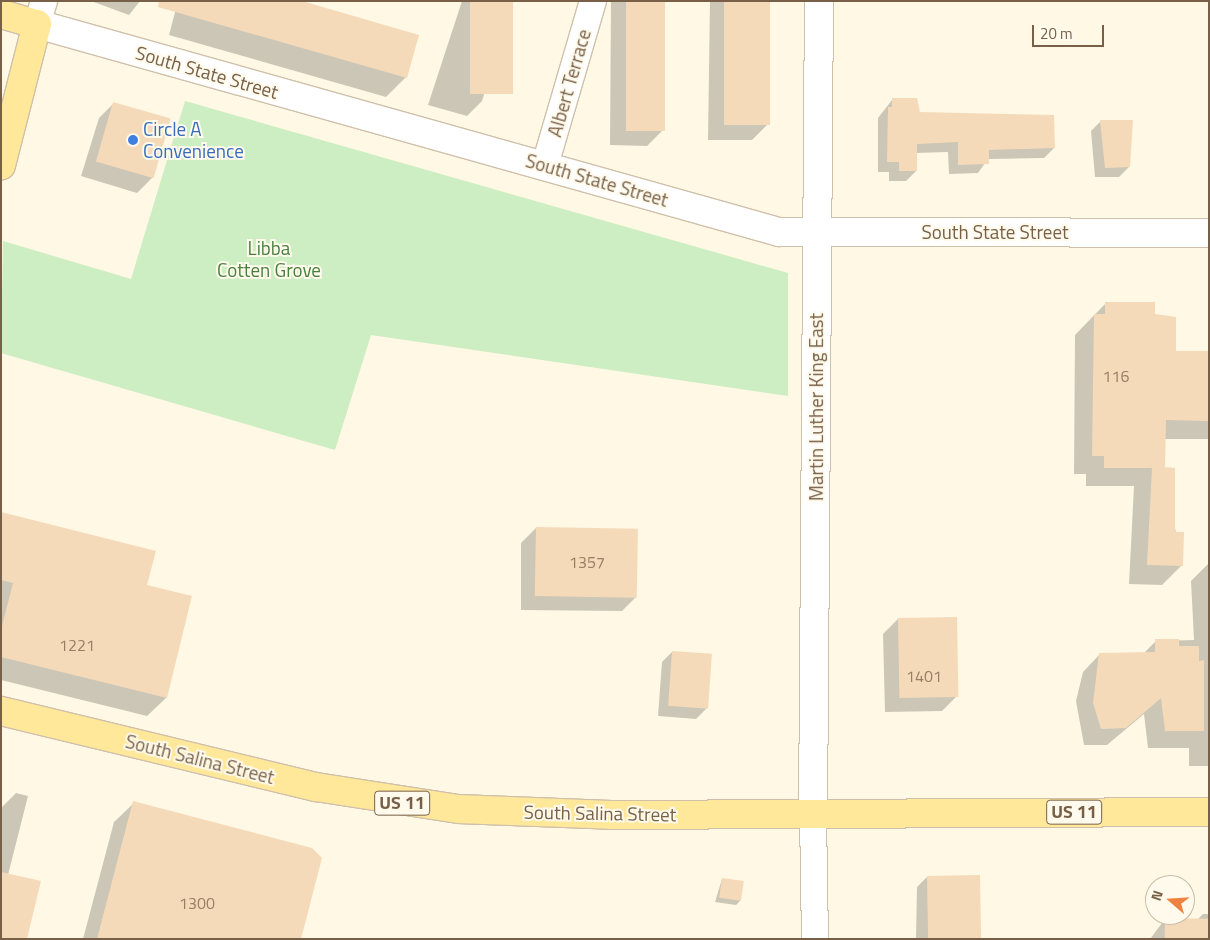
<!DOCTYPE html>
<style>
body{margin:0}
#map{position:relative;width:1210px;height:940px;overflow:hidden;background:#fef8e4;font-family:"Titillium Web",sans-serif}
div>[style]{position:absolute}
.green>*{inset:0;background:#cdedc2}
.shadow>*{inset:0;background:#0003}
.building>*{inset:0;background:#f5daba;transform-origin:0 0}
.roads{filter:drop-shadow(1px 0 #d0c0aa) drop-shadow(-1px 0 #d0c0aa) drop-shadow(0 1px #d0c0aa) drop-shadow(0 -1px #d0c0aa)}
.street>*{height:26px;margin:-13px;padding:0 13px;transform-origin:13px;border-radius:13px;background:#fff}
.secondary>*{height:28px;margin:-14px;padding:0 14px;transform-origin:14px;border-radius:14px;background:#fff}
.primary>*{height:28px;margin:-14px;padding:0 14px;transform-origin:14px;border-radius:14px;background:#ffe89a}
.dots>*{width:14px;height:14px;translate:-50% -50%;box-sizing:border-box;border:2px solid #fffaec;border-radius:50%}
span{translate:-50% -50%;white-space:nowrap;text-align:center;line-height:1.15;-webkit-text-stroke:4px #fffaec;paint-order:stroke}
.number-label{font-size:16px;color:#977e64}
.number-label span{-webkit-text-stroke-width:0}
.shield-label span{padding:1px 4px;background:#fffaec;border:1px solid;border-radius:4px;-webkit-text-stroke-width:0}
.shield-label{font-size:18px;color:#786048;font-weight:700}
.street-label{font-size:19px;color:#786048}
.shop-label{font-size:19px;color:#366cbe}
.left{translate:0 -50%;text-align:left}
.park-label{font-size:19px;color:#487f3f}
.frame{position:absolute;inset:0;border:2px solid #786048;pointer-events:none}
.north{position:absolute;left:1145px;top:875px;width:50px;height:50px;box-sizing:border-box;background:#fffaec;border:1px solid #c9bcaa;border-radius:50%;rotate:289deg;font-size:14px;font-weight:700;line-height:20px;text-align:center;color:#786048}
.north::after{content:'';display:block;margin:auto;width:18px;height:22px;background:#f08241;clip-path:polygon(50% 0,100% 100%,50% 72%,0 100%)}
.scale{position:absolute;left:1032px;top:25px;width:72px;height:22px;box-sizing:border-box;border:2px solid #786048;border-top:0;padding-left:6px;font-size:15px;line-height:18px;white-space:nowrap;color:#786048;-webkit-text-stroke:4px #fffaec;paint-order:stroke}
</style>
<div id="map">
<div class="green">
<div style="clip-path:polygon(185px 101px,788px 273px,788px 396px,371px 335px,335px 450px,1px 353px,3px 241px,131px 279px)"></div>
</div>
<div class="shadow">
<div style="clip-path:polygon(91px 1px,140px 1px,129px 15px)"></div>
<div style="clip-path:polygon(178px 1px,406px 77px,386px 97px,169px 35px)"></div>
<div style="clip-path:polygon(462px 1px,513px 1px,482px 101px,467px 116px,428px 105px)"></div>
<div style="clip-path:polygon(611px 1px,663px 1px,662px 131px,647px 146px,610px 145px)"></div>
<div style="clip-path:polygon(710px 1px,768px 1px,767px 125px,752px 140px,708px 140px)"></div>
<div style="clip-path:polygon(892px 100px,919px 113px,1054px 148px,1044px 158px,988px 159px,978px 173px,949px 174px,948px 152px,916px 153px,916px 171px,906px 181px,889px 181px,889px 172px,878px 172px,878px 118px)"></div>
<div style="clip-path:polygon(114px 103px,169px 120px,152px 178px,137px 193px,81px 176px,99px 118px)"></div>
<div style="clip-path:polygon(1101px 121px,1129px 167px,1119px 177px,1095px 177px,1091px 131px)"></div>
<div style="clip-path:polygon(1106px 303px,1154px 315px,1175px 352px,1209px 352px,1209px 439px,1164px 439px,1164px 469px,1182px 565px,1162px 585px,1129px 584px,1134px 486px,1086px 486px,1086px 474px,1074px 474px,1075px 335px)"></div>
<div style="clip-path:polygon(1px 513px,146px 586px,166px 698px,147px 716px,1px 680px)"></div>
<div style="clip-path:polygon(536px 528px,637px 596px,622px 611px,521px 610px,521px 543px)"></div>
<div style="clip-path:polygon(1208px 564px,1209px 766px,1189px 766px,1189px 748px,1148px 748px,1144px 714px,1107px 745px,1084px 745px,1076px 701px,1083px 672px,1100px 654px,1143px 654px,1156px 641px,1194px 640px,1191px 581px)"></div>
<div style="clip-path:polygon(898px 619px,957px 696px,942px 711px,885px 712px,883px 634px)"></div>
<div style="clip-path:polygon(672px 652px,706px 709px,696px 719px,658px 716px,662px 662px)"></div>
<div style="clip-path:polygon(16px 793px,28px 796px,8px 875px,1px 939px,1px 808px)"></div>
<div style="clip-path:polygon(134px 803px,299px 939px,83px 939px,114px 822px)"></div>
<div style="clip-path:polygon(927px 877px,979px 939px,916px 939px,917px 887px)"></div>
<div style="clip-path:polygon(722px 879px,741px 900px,736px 905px,715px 902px)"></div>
<div style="clip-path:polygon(1203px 914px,1209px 914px,1209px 939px,1150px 939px,1165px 919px,1197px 920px)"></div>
</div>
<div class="building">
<div style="clip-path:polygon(159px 1px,302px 1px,419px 35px,407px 78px,158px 7px)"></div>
<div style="left:470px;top:1px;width:43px;height:93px"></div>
<div style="left:626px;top:1px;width:39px;height:130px"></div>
<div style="left:724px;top:1px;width:46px;height:124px"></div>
<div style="clip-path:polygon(892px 98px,917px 98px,920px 112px,1054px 115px,1055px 148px,989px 150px,989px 164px,958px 165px,958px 142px,917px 144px,917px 171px,899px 171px,899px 162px,887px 162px,888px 107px,892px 107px)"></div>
<div style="left:113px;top:102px;width:60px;height:62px;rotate:16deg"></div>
<div style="clip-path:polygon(1100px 120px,1133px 120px,1130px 167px,1105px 168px)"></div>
<div style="clip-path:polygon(1105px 302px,1155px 302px,1155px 314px,1176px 317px,1176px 351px,1209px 351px,1209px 421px,1166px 420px,1165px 467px,1175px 468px,1175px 532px,1184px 532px,1183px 566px,1147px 565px,1152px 468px,1104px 468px,1104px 456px,1092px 456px,1094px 314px,1105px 314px)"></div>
<div style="clip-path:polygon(1px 512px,156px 551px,147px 585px,192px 596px,167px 698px,1px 657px,1px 630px,13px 583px,1px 580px)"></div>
<div style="left:536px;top:527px;width:102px;height:69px;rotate:1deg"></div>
<div style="left:957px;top:617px;width:80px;height:59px;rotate:89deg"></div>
<div style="clip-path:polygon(1155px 639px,1179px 639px,1179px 646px,1199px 646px,1199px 661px,1204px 660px,1204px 731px,1165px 731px,1161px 698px,1126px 728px,1101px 729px,1093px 703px,1099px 653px,1155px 652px)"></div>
<div style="left:672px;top:651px;width:40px;height:55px;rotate:4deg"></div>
<div style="clip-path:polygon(133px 801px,312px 848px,322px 858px,301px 939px,97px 939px)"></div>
<div style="clip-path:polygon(1px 872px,41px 881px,27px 939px,1px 939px)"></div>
<div style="left:980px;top:875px;width:64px;height:53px;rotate:89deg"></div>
<div style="left:722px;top:878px;width:22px;height:20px;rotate:8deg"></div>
<div style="left:1165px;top:918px;width:44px;height:21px;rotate:1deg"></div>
</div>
<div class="roads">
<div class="street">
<div style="left:37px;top:24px;width:24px;rotate:-73deg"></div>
<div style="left:545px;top:165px;width:171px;rotate:-73.7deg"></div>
<div style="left:813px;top:814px;width:125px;rotate:89.1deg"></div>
</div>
<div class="secondary">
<div style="left:37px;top:24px;width:771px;rotate:15.66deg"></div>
<div style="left:779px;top:232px;width:430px;rotate:0.1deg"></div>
<div style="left:813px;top:814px;width:813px;rotate:-89.58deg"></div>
</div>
<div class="primary">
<div style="left:1px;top:14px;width:37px;rotate:16deg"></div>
<div style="left:37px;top:24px;width:146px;rotate:104.3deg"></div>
<div style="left:1px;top:711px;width:324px;rotate:13.6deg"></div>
<div style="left:316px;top:787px;width:144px;rotate:8.8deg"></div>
<div style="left:458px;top:809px;width:153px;rotate:2.2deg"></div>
<div style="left:611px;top:815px;width:598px;rotate:-0.29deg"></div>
</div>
</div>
<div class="dots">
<div style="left:133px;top:140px;background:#3f7fe0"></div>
</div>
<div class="number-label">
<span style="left:1116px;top:376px">116</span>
<span style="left:587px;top:562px">1357</span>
<span style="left:77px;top:645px">1221</span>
<span style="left:924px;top:676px">1401</span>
<span style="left:197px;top:903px">1300</span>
</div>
<div class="shield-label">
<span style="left:402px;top:803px">US 11</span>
<span style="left:1074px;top:812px">US 11</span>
</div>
<div class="street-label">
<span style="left:207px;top:72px;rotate:16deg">South State Street</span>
<span style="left:569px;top:83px;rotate:-74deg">Albert Terrace</span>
<span style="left:597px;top:180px;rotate:16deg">South State Street</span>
<span style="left:995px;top:232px">South State Street</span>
<span style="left:816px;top:407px;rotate:-90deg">Martin Luther King East</span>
<span style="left:200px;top:759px;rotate:14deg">South Salina Street</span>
<span style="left:600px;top:813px;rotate:1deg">South Salina Street</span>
</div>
<div class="shop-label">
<span class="left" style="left:143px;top:140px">Circle A<br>Convenience</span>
</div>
<div class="park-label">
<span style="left:269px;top:259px">Libba<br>Cotten Grove</span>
</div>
<div class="frame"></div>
<div class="north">N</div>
<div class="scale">20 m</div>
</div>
